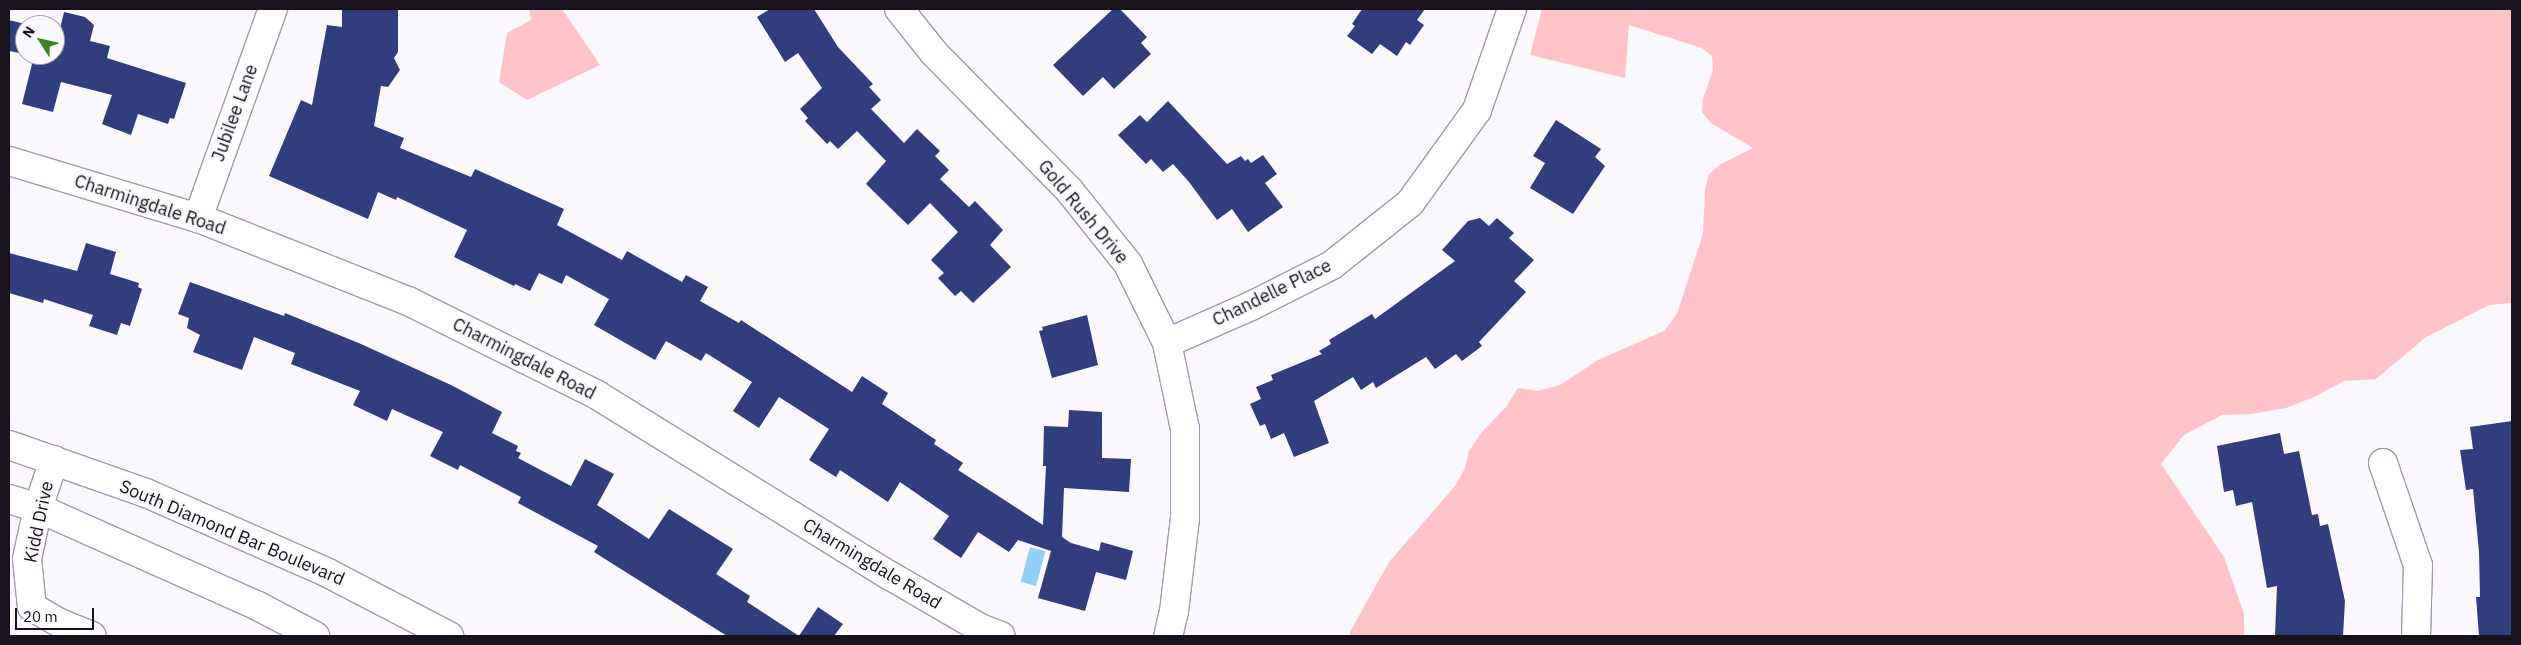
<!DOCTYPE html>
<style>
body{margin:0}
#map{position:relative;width:2521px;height:645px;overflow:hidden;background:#fbf8fe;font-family:"IBM Plex Sans",sans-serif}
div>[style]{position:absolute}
.green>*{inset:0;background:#fec3c8}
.water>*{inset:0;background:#92d0fa;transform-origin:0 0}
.building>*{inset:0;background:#313d7d}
.roads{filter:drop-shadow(1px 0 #a397b1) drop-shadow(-1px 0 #a397b1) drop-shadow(0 1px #a397b1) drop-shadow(0 -1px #a397b1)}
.street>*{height:28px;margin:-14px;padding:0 14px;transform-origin:14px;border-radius:14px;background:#fff}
.secondary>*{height:28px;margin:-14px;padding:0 14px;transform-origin:14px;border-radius:14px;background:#fff}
span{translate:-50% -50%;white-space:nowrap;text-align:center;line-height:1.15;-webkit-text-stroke:5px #fbf8fe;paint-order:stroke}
.street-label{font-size:18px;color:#17121c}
.frame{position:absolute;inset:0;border:10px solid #17121c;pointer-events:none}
.north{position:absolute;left:15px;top:15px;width:50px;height:50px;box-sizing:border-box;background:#fbf8fe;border:1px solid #a09ca4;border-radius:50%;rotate:305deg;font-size:14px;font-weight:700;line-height:20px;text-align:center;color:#17121c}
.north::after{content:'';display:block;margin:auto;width:18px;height:22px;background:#408123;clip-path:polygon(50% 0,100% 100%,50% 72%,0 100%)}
.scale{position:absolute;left:15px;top:608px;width:79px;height:22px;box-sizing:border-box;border:2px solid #17121c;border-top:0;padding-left:6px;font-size:15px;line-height:18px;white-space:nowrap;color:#17121c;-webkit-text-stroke:4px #fbf8fe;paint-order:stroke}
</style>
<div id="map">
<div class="green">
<div style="clip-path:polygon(529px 9px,562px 9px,600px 65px,527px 100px,499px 82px,507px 33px,531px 20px)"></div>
<div style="clip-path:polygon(1542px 9px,2512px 9px,2512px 303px,2489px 305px,2426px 337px,2376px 379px,2344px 381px,2314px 397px,2286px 408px,2251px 414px,2222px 415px,2184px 435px,2161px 464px,2224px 557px,2244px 614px,2244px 636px,1350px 636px,1350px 632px,1389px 562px,1456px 485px,1465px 468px,1469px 451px,1481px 433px,1506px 407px,1518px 388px,1538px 391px,1560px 385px,1598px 360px,1664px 331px,1677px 314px,1703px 234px,1705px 190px,1709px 174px,1721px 164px,1753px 148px,1711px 123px,1702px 112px,1703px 99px,1713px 70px,1712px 56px,1702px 48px,1629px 25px,1625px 78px,1530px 55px)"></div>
</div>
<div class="water">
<div style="left:1030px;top:547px;width:16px;height:36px;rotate:15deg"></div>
</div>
<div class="building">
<div style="clip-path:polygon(342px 9px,398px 9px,398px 52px,394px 58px,400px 70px,388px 87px,381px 86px,374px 126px,404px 138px,400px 148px,471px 177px,475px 169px,564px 209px,557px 225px,622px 260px,627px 251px,682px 282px,686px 275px,708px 287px,700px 301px,739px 323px,741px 320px,852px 392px,862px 376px,888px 393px,882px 404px,936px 440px,934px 444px,963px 463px,958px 470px,1043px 525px,1046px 466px,1043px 466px,1044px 426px,1068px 427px,1069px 410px,1102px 412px,1102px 458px,1131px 459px,1129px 492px,1064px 488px,1062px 537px,1071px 543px,1099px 551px,1101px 542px,1133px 551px,1126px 580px,1096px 572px,1085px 611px,1038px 598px,1051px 551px,1018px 540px,1009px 552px,978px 532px,961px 558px,933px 539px,949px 516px,900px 482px,888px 502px,840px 470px,836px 477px,809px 460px,829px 429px,779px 397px,759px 428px,733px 411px,752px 382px,706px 353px,701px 361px,666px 341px,655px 360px,594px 325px,609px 299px,566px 275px,562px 284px,539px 273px,530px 291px,515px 284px,514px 286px,454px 257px,467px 230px,397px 197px,396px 200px,378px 192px,368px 219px,269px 176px,301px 100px,312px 105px,327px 25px,342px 27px)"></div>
<div style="clip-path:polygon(770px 9px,814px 9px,838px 47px,873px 84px,869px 87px,881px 100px,871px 109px,904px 143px,917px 129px,940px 151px,935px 156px,949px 170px,940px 179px,969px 207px,975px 201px,1003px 230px,990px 245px,1011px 267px,973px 303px,961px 291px,955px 296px,938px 278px,944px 273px,931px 260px,958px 232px,930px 203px,908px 225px,866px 184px,886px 161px,857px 131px,838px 149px,830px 141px,827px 144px,805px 121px,808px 118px,800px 109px,822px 88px,798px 53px,785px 62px,757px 17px)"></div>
<div style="clip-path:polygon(1113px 9px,1120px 9px,1147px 37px,1141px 43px,1151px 54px,1114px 89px,1103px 77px,1083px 96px,1053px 65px)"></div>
<div style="clip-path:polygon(1362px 9px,1425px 9px,1417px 20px,1424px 25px,1410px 45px,1406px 42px,1397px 56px,1380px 44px,1372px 54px,1347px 36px,1355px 26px,1352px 24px)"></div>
<div style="clip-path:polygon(64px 12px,85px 17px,94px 25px,90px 41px,110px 46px,107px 58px,186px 83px,174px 119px,170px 118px,168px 124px,138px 114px,131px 135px,102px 124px,112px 95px,61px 82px,53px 112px,22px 104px,34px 56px,28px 55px,55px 55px,55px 32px,59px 33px)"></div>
<div style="clip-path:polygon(9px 20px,29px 25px,25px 25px,25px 54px,9px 51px)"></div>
<div style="clip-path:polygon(1168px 101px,1227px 164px,1241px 156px,1245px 161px,1248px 159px,1251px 163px,1263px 155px,1277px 174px,1265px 183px,1283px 207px,1248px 232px,1232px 209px,1217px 220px,1189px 182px,1173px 164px,1163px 172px,1151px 159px,1146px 164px,1118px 135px,1140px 115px,1147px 122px)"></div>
<div style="clip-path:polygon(1556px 120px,1601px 149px,1595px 157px,1605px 166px,1573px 214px,1530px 188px,1545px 163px,1533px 156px)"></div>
<div style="clip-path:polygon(1480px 218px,1489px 226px,1497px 218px,1514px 233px,1509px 238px,1534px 260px,1514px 281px,1526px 292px,1479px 342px,1482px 346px,1462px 361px,1456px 354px,1435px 369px,1426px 357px,1376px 388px,1373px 382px,1361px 390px,1353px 377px,1314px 401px,1329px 443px,1294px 457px,1284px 433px,1271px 439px,1265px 424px,1260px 426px,1250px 404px,1261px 399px,1256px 387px,1273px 380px,1271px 375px,1322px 354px,1319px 351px,1331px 344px,1329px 340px,1372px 314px,1375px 319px,1455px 261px,1442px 250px,1468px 221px)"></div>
<div style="clip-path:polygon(86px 243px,116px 252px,110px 274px,139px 283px,138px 287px,142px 289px,130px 326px,121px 323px,117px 335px,89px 326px,93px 315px,44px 299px,43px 303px,9px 293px,9px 253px,77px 271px)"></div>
<div style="clip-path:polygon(190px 282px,284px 316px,285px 313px,361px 344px,451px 385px,502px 412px,492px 433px,518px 446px,516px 451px,521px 453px,518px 458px,571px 486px,585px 459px,614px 474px,597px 505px,649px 539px,669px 509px,733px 549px,716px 574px,750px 596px,747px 602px,799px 636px,727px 636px,594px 552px,598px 546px,518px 503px,521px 497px,460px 465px,458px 470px,430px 456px,443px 432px,392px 409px,387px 421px,353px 405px,360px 391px,291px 364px,295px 353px,254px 337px,242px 370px,193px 352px,200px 335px,187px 328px,189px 318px,178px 314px)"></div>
<div style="clip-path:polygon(1087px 315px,1098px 365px,1052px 378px,1039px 331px,1043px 330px,1042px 327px)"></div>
<div style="clip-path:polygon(2512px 421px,2512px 636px,2479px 636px,2476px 597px,2480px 597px,2479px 552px,2473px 489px,2466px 490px,2460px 450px,2473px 449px,2470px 427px)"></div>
<div style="clip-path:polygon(2280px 433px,2284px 454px,2299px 451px,2312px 515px,2318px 514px,2320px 526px,2328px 524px,2345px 601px,2343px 636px,2275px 635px,2277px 586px,2267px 588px,2252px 502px,2236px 506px,2233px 490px,2224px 492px,2217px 446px)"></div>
<div style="clip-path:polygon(818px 607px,843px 624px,834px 636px,799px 636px)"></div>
</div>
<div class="roads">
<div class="street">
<div style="left:899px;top:9px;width:56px;rotate:51.5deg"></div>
<div style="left:934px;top:53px;width:192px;rotate:45.4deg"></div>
<div style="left:1069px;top:190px;width:95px;rotate:51.4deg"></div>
<div style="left:1128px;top:264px;width:88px;rotate:63.7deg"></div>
<div style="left:1167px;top:343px;width:88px;rotate:78.2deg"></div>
<div style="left:1185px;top:429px;width:89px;rotate:90deg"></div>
<div style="left:1185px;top:518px;width:94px;rotate:96.7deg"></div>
<div style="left:1174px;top:611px;width:26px;rotate:103deg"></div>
<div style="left:9px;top:161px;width:197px;rotate:16.8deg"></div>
<div style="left:198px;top:218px;width:228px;rotate:21.6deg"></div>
<div style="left:410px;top:302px;width:209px;rotate:26.4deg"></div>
<div style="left:597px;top:395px;width:343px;rotate:31.7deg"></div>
<div style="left:889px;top:575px;width:105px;rotate:30.2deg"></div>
<div style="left:980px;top:628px;width:22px;rotate:21deg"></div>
<div style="left:198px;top:218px;width:222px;rotate:-70.3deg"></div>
<div style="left:1167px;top:343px;width:92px;rotate:-23.8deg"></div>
<div style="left:1251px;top:306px;width:91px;rotate:-26.8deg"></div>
<div style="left:1332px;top:265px;width:100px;rotate:-38.5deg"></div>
<div style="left:1410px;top:203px;width:115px;rotate:-54.2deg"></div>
<div style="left:1477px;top:110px;width:107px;rotate:-70.9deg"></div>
<div style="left:54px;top:460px;width:51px;rotate:108.4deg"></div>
<div style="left:38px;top:508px;width:52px;rotate:102.2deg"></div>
<div style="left:27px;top:559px;width:48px;rotate:84.1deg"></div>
<div style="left:32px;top:607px;width:34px;rotate:30deg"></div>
<div style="left:62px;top:624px;width:32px;rotate:22deg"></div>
<div style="left:2383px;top:463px;width:108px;rotate:71.1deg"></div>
<div style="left:2418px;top:565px;width:71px;rotate:91.6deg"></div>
</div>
<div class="secondary">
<div style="left:9px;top:445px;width:145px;rotate:19.3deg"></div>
<div style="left:146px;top:493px;width:197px;rotate:23.7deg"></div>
<div style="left:326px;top:572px;width:139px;rotate:27.5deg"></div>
<div style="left:9px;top:499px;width:30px;rotate:17deg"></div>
<div style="left:38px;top:508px;width:239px;rotate:24deg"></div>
<div style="left:256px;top:605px;width:67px;rotate:27.7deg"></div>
</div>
</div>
<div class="street-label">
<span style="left:235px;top:113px;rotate:-70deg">Jubilee Lane</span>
<span style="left:150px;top:205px;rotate:18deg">Charmingdale Road</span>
<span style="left:1083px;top:212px;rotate:50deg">Gold Rush Drive</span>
<span style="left:1272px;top:293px;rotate:-26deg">Chandelle Place</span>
<span style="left:524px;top:359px;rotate:27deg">Charmingdale Road</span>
<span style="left:39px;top:522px;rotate:-78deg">Kidd Drive</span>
<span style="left:232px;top:533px;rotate:23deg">South Diamond Bar Boulevard</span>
<span style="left:872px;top:564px;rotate:31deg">Charmingdale Road</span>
</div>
<div class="frame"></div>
<div class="north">N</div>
<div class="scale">20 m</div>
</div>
